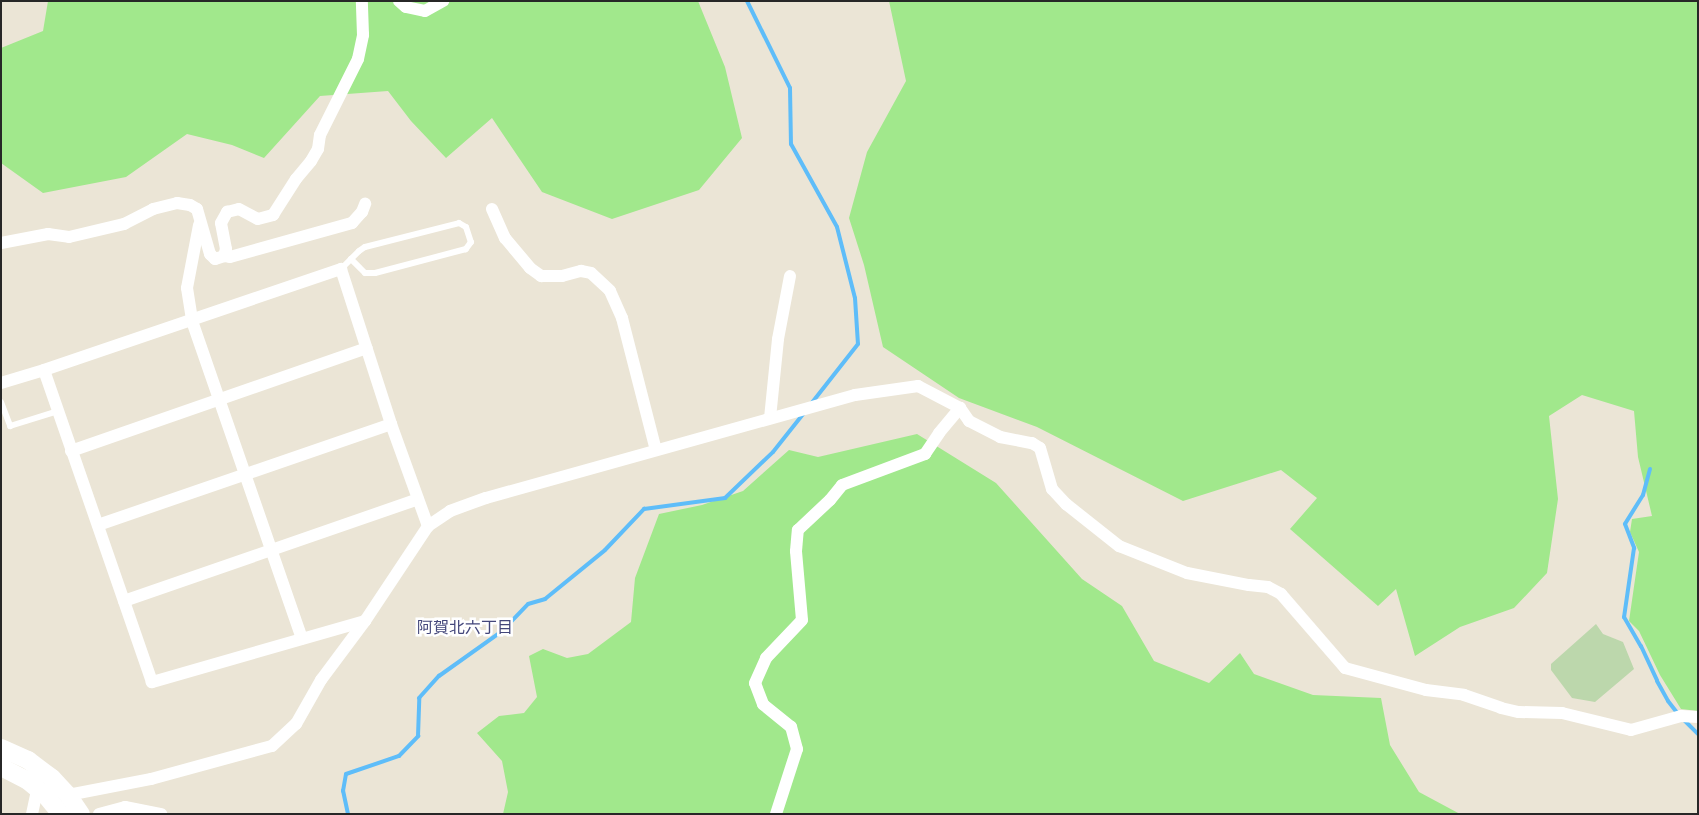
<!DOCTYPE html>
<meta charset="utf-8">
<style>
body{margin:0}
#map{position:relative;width:1699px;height:815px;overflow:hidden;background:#ebe5d6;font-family:Karla,"Noto Sans JP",sans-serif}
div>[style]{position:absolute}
.green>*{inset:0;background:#a1e88c}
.cemetery>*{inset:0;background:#bcd7ac}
.stream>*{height:4px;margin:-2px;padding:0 2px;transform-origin:2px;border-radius:2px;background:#5ebdf9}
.lane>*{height:6px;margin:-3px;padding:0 3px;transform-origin:3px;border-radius:3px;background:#fff}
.street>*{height:12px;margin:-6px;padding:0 6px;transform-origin:6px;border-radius:6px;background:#fff}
.secondary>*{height:18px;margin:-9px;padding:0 9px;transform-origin:9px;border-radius:9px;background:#fff}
span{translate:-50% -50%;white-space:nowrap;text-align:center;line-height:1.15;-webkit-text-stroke:5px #fff;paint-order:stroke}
.neighbourhood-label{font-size:16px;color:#44477b}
.frame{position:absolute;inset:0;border:2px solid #272727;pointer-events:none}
</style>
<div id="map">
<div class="green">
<div style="clip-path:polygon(48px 1px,698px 1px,725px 67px,742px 138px,699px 190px,612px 219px,542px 192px,492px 118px,446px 158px,411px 121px,388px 91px,320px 96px,264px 158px,232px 145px,187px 134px,126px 177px,43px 193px,1px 163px,1px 48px,43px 31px)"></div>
<div style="clip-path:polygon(889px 1px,1698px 1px,1698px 711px,1681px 709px,1660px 675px,1639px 631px,1629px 621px,1639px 552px,1630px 532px,1632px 519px,1652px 516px,1638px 457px,1634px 411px,1582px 395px,1549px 416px,1558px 499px,1547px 573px,1514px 608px,1460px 627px,1415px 656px,1396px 589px,1378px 606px,1290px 529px,1317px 498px,1281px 470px,1183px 501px,1037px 427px,959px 398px,883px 347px,864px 265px,849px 218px,867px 152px,906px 81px)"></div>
<div style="clip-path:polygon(917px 434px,996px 483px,1082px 579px,1122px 606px,1154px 661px,1209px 683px,1240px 653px,1254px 674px,1313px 695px,1381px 698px,1390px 745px,1419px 792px,1460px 814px,503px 814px,508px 792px,502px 761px,477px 733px,499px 716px,524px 713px,537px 697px,529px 656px,543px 649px,567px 658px,588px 654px,631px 622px,635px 578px,659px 514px,702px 505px,743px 491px,789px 450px,818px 457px)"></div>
</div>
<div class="cemetery">
<div style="clip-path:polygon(1596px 624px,1603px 634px,1623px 642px,1634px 669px,1595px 702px,1572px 698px,1551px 670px,1551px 664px)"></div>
</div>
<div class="stream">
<div style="left:747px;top:1px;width:97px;rotate:63.7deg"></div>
<div style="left:790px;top:88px;width:56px;rotate:89deg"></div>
<div style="left:791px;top:144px;width:95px;rotate:61deg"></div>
<div style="left:837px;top:227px;width:73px;rotate:75.8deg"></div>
<div style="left:855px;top:298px;width:46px;rotate:86.3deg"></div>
<div style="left:858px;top:344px;width:76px;rotate:128.1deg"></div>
<div style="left:1650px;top:469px;width:27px;rotate:105deg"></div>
<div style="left:1643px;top:495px;width:34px;rotate:122deg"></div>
<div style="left:1625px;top:524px;width:26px;rotate:69deg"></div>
<div style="left:1634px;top:548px;width:70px;rotate:98.2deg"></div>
<div style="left:1624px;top:617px;width:34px;rotate:60deg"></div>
<div style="left:1641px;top:646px;width:38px;rotate:65deg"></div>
<div style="left:1657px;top:681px;width:23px;rotate:61deg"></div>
<div style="left:1668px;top:701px;width:18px;rotate:52deg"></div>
<div style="left:1684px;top:720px;width:20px;rotate:45deg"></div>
<div style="left:348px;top:814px;width:24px;rotate:-102deg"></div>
<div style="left:343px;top:791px;width:17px;rotate:-80deg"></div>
<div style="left:346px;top:774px;width:56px;rotate:-18.8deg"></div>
<div style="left:399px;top:756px;width:28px;rotate:-46deg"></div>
<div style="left:418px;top:736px;width:38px;rotate:-88deg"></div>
<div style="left:419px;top:698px;width:30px;rotate:-48deg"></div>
<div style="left:439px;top:676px;width:77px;rotate:-35.5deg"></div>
<div style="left:502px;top:631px;width:37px;rotate:-46deg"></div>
<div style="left:528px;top:604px;width:18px;rotate:-16deg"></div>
<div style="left:545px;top:599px;width:77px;rotate:-39.2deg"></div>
<div style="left:605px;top:550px;width:57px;rotate:-46.4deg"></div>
<div style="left:644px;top:509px;width:82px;rotate:-7.7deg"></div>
<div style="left:725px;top:498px;width:66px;rotate:-43.8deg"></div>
<div style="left:773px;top:452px;width:50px;rotate:-51.5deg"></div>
</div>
<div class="lane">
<div style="left:341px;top:269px;width:25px;rotate:-45deg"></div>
<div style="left:359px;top:251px;width:7px;rotate:-34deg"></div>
<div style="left:365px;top:247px;width:97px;rotate:-14.3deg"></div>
<div style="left:459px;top:223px;width:8px;rotate:30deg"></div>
<div style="left:466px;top:227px;width:16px;rotate:72deg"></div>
<div style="left:471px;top:242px;width:9px;rotate:126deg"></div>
<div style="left:466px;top:249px;width:94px;rotate:165.2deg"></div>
<div style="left:375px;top:273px;width:10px;rotate:180deg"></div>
<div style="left:365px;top:273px;width:20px;rotate:-135deg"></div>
<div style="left:1px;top:402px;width:26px;rotate:69deg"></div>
<div style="left:10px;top:426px;width:50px;rotate:-17.4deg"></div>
</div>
<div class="street">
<div style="left:399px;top:1px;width:9px;rotate:41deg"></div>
<div style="left:406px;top:7px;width:19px;rotate:12deg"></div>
<div style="left:425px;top:11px;width:21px;rotate:-29deg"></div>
<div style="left:492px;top:209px;width:32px;rotate:66deg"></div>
<div style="left:505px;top:238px;width:39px;rotate:50deg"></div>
<div style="left:530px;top:268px;width:14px;rotate:36deg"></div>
<div style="left:541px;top:276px;width:21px"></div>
<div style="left:562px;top:276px;width:20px;rotate:-15deg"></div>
<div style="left:581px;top:271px;width:10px;rotate:11deg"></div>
<div style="left:591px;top:273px;width:26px;rotate:43deg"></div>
<div style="left:610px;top:291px;width:30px;rotate:66deg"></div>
<div style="left:622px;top:318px;width:136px;rotate:75.6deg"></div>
<div style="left:199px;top:225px;width:64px;rotate:100.8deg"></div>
<div style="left:187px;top:288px;width:33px;rotate:81deg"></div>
<div style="left:192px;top:321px;width:336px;rotate:70.9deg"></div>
<div style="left:1px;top:243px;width:48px;rotate:-10.8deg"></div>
<div style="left:48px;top:234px;width:21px;rotate:8deg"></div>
<div style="left:69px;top:237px;width:57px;rotate:-13.3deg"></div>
<div style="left:124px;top:224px;width:33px;rotate:-27deg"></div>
<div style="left:153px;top:209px;width:25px;rotate:-14deg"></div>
<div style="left:177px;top:203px;width:13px;rotate:9deg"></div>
<div style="left:190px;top:205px;width:8px;rotate:30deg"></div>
<div style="left:197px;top:209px;width:47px;rotate:73.9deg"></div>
<div style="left:210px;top:254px;width:7px;rotate:45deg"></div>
<div style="left:215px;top:259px;width:9px;rotate:-18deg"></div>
<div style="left:224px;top:256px;width:7px;rotate:-74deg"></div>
<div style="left:226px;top:249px;width:26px;rotate:-101deg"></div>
<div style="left:221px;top:223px;width:13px;rotate:-61deg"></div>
<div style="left:227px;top:212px;width:12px;rotate:-14deg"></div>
<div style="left:239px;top:209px;width:21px;rotate:28deg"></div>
<div style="left:258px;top:219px;width:16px;rotate:-15deg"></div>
<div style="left:273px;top:215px;width:43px;rotate:-57.4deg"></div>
<div style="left:296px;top:179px;width:23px;rotate:-50deg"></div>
<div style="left:311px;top:161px;width:14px;rotate:-60deg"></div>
<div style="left:318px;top:149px;width:14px;rotate:-82deg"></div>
<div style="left:320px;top:135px;width:85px;rotate:-63.4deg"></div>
<div style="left:358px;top:59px;width:25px;rotate:-78deg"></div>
<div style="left:363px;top:35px;width:34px;rotate:-92deg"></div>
<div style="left:224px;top:256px;width:6px;rotate:9deg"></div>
<div style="left:230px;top:257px;width:127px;rotate:-15.6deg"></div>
<div style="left:352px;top:223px;width:15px;rotate:-48deg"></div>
<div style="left:362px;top:212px;width:9px;rotate:-69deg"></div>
<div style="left:1px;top:383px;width:45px;rotate:-16.8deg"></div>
<div style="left:770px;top:418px;width:79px;rotate:-84.2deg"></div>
<div style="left:778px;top:339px;width:64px;rotate:-79.2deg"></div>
<div style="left:71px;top:451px;width:313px;rotate:-19.2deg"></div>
<div style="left:98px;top:525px;width:310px;rotate:-19deg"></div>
<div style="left:124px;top:601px;width:311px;rotate:-19.1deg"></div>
<div style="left:365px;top:621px;width:222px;rotate:164deg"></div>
<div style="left:152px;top:682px;width:330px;rotate:-109.1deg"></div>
<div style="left:44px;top:370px;width:314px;rotate:-18.8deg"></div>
<div style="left:341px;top:269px;width:163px;rotate:72.1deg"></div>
<div style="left:391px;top:424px;width:109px;rotate:70.1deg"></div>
<div style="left:68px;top:795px;width:85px;rotate:-10.9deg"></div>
<div style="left:151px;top:779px;width:125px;rotate:-15.3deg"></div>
<div style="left:272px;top:746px;width:33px;rotate:-43deg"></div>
<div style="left:296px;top:724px;width:51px;rotate:-60.4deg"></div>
<div style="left:321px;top:680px;width:74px;rotate:-53.3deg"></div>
<div style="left:365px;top:621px;width:114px;rotate:-56.4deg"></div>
<div style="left:428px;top:526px;width:27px;rotate:-34deg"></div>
<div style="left:450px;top:511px;width:38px;rotate:-20deg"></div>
<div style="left:486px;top:498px;width:383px;rotate:-15.6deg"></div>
<div style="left:855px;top:395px;width:64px;rotate:-8.1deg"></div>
<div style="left:918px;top:386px;width:47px;rotate:27.6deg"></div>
<div style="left:960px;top:408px;width:16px;rotate:55deg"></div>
<div style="left:969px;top:421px;width:35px;rotate:27deg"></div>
<div style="left:1000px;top:437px;width:33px;rotate:11deg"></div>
<div style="left:1032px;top:443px;width:9px;rotate:32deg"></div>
<div style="left:1040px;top:448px;width:43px;rotate:73.7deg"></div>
<div style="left:1052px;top:489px;width:21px;rotate:47deg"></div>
<div style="left:1066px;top:504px;width:68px;rotate:38.4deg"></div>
<div style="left:1119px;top:546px;width:73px;rotate:21.7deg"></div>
<div style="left:1187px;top:573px;width:63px;rotate:11deg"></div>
<div style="left:1249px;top:585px;width:19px;rotate:6deg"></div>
<div style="left:1268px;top:587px;width:15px;rotate:28deg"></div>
<div style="left:1281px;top:594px;width:98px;rotate:49.1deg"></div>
<div style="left:1345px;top:668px;width:84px;rotate:15.2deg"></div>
<div style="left:1426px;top:690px;width:38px;rotate:7deg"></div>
<div style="left:1464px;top:695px;width:39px;rotate:19deg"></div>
<div style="left:1501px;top:708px;width:18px;rotate:13deg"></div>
<div style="left:1519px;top:712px;width:43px;rotate:1.3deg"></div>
<div style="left:1562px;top:713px;width:71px;rotate:13.8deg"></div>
<div style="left:1631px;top:730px;width:52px;rotate:-15.6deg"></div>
<div style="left:1681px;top:716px;width:17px;rotate:3deg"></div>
<div style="left:32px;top:814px;width:25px;rotate:-78deg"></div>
<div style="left:99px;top:814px;width:27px;rotate:-15deg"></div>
<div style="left:125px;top:807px;width:37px;rotate:11deg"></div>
<div style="left:776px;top:814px;width:68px;rotate:-72.1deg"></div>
<div style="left:797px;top:749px;width:23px;rotate:-105deg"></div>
<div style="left:791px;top:727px;width:36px;rotate:-141deg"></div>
<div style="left:763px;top:704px;width:22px;rotate:-111deg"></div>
<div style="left:755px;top:683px;width:27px;rotate:-66deg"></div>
<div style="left:766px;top:658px;width:52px;rotate:-46.5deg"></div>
<div style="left:802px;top:620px;width:69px;rotate:-95deg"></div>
<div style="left:796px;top:551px;width:21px;rotate:-85deg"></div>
<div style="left:798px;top:530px;width:44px;rotate:-43.2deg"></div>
<div style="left:830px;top:500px;width:19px;rotate:-51deg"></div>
<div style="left:842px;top:485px;width:89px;rotate:-20.5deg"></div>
<div style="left:925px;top:454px;width:25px;rotate:-56deg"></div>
<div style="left:939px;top:433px;width:33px;rotate:-50deg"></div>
</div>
<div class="secondary">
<div style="left:1px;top:748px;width:30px;rotate:24deg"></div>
<div style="left:28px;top:760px;width:30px;rotate:37deg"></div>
<div style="left:52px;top:778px;width:23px;rotate:47deg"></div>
<div style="left:68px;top:795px;width:23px;rotate:56deg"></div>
<div style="left:1px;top:767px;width:29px;rotate:27deg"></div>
<div style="left:27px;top:780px;width:26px;rotate:40deg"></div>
<div style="left:47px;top:797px;width:22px;rotate:51deg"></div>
</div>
<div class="neighbourhood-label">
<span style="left:465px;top:628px">阿賀北六丁目</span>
</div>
<div class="frame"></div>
</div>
